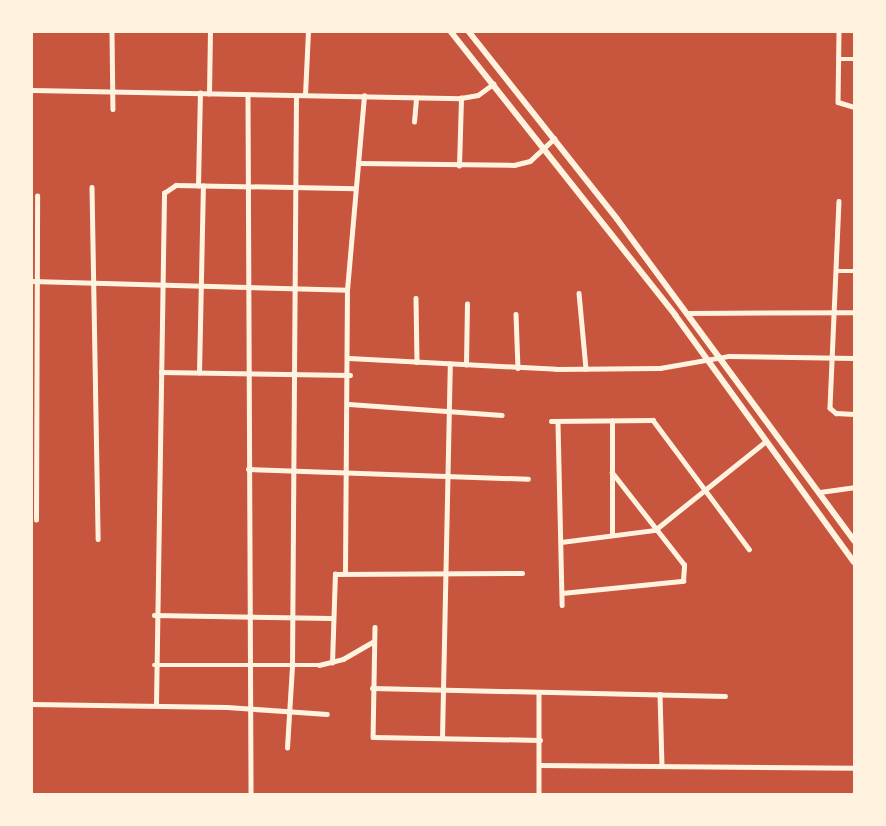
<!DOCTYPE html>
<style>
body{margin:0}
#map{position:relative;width:886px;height:826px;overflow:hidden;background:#c8553d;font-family:Roboto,sans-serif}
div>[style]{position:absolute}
.minor>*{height:4.5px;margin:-2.25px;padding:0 2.25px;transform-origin:2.25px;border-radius:2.25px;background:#fff3e0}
.primary>*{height:6px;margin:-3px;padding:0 3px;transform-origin:3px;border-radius:3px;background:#fff3e0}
span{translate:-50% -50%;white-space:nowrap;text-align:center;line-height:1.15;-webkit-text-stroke:7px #fff3e0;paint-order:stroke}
.frame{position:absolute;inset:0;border:33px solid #fff3e0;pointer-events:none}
</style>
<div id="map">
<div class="minor">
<div style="left:112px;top:32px;width:77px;rotate:89.3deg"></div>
<div style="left:839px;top:32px;width:70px;rotate:90.8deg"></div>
<div style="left:838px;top:102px;width:17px;rotate:17deg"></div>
<div style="left:838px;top:59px;width:16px"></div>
<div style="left:32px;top:90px;width:429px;rotate:1.1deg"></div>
<div style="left:461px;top:98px;width:17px;rotate:-10deg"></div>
<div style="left:478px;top:95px;width:19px;rotate:-36deg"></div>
<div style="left:209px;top:94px;width:62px;rotate:-89.1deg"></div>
<div style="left:248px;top:95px;width:699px;rotate:89.75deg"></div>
<div style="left:305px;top:95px;width:63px;rotate:-87.3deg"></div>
<div style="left:414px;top:122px;width:24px;rotate:-85deg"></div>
<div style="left:358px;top:163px;width:156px;rotate:0.7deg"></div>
<div style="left:514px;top:165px;width:16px;rotate:-14deg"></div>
<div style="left:530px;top:161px;width:33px;rotate:-43deg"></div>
<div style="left:459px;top:166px;width:68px;rotate:-88.3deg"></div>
<div style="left:198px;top:186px;width:93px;rotate:-88.8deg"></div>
<div style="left:92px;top:187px;width:352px;rotate:89deg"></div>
<div style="left:839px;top:201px;width:207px;rotate:92.5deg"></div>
<div style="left:830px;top:408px;width:8px;rotate:40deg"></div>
<div style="left:836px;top:413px;width:18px;rotate:3deg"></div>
<div style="left:837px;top:271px;width:17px"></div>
<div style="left:32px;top:281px;width:315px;rotate:1.6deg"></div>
<div style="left:579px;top:293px;width:76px;rotate:84.7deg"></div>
<div style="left:416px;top:298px;width:64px;rotate:89.1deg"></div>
<div style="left:688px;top:313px;width:166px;rotate:-0.3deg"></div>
<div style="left:516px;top:314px;width:54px;rotate:87.9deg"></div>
<div style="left:349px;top:358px;width:207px;rotate:3deg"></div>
<div style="left:556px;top:369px;width:104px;rotate:-0.6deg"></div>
<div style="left:660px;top:368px;width:70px;rotate:-9.9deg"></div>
<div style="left:729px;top:356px;width:125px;rotate:0.9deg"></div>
<div style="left:466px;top:365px;width:61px;rotate:-89.1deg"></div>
<div style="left:161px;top:372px;width:189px;rotate:0.9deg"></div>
<div style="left:199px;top:373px;width:187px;rotate:-88.8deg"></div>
<div style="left:349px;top:404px;width:153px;rotate:4.1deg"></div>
<div style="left:551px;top:421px;width:102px;rotate:-0.6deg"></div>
<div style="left:653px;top:420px;width:161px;rotate:53.3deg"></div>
<div style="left:558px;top:423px;width:182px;rotate:88.7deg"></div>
<div style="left:248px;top:469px;width:280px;rotate:2deg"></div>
<div style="left:820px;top:492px;width:34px;rotate:-8deg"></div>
<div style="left:36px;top:520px;width:324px;rotate:-89.8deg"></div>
<div style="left:612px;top:535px;width:114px;rotate:-90deg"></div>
<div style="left:561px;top:542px;width:95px;rotate:-7.3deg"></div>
<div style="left:655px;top:530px;width:142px;rotate:-38.7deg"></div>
<div style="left:345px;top:573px;width:283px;rotate:-89.6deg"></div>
<div style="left:347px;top:290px;width:195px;rotate:-85deg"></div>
<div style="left:562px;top:593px;width:122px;rotate:-5.7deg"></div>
<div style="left:683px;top:581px;width:16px;rotate:-86deg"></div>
<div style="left:684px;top:565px;width:117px;rotate:-128deg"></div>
<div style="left:154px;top:615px;width:177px;rotate:1deg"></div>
<div style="left:375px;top:627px;width:110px;rotate:91deg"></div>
<div style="left:373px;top:737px;width:167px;rotate:1deg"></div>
<div style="left:332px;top:663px;width:89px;rotate:-88.1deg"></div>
<div style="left:335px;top:574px;width:187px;rotate:-0.3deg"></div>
<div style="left:154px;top:665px;width:165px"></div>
<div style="left:319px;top:665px;width:25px;rotate:-14deg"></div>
<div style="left:343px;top:659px;width:34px;rotate:-30deg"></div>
<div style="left:372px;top:688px;width:353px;rotate:1.3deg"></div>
<div style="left:539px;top:692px;width:102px;rotate:90deg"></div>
<div style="left:660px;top:694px;width:71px;rotate:88.4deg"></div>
<div style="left:32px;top:704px;width:195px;rotate:0.9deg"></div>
<div style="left:227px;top:707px;width:100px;rotate:4deg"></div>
<div style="left:156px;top:705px;width:512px;rotate:-89.1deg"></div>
<div style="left:164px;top:193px;width:14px;rotate:-34deg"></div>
<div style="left:176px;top:185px;width:179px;rotate:1deg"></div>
<div style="left:442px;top:738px;width:374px;rotate:-88.8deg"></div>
<div style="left:287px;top:748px;width:82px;rotate:-86.5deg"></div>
<div style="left:292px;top:666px;width:569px;rotate:-89.6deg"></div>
<div style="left:540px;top:765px;width:314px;rotate:0.5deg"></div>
</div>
<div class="primary">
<div style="left:451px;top:32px;width:361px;rotate:51.6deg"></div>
<div style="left:675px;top:315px;width:305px;rotate:54.1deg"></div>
<div style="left:469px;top:32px;width:238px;rotate:51.6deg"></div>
<div style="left:617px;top:219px;width:400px;rotate:53.6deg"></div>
</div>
<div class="frame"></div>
</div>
